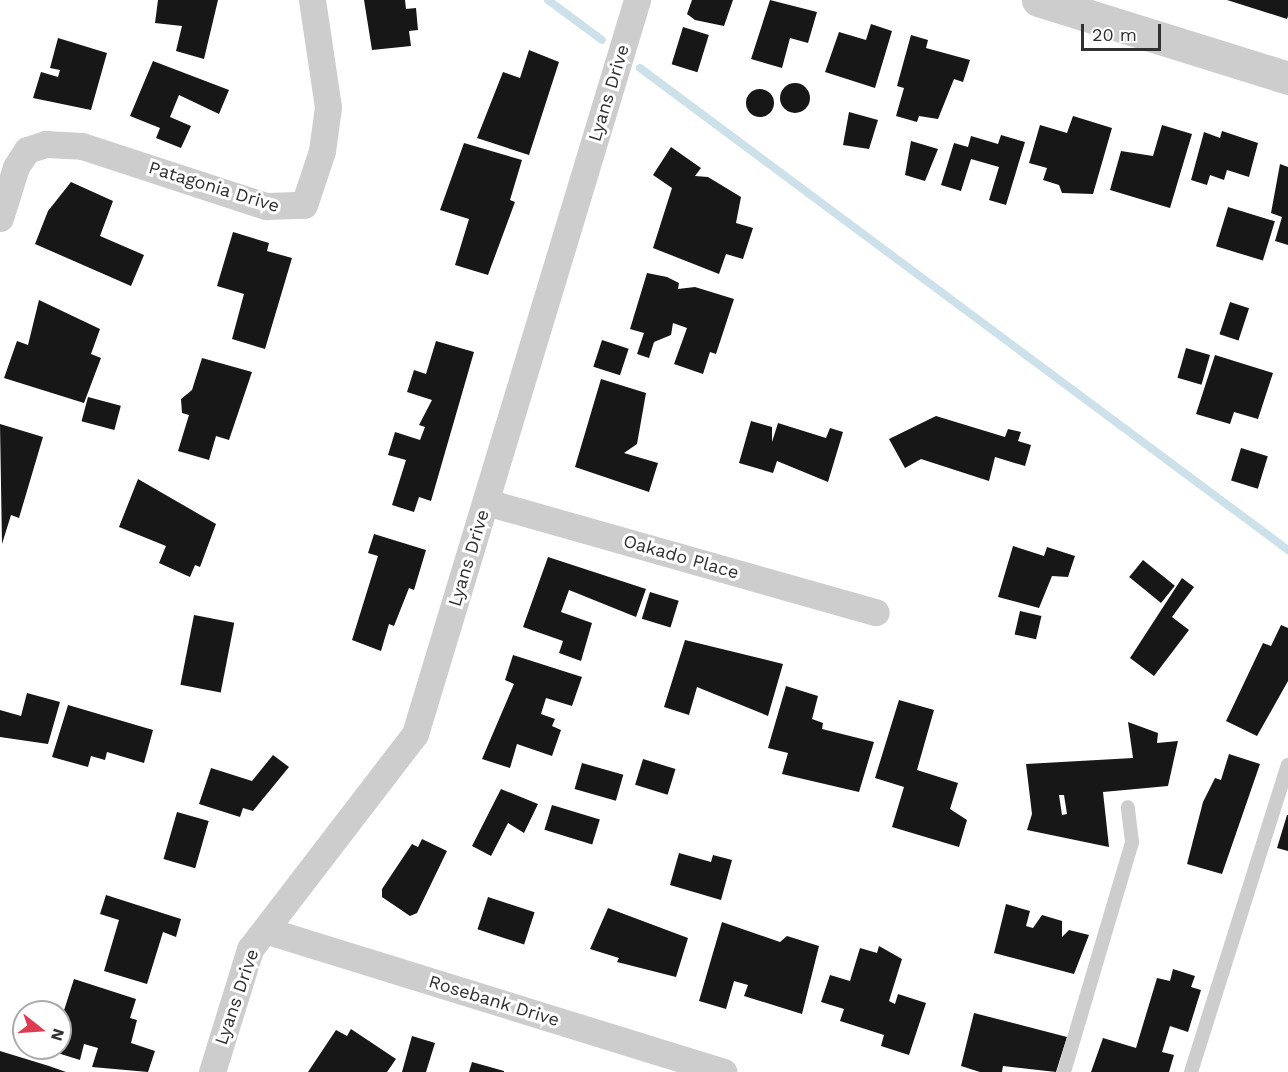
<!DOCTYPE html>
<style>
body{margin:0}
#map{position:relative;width:1288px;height:1072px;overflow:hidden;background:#fff;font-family:"Work Sans",sans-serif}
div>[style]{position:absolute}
.stream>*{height:8px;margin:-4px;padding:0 4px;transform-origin:4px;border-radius:4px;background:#cde1eb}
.building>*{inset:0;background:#171717;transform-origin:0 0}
.round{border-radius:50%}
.service>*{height:14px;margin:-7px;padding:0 7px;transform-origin:7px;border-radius:7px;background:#cdcdcd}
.minor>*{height:27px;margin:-13.5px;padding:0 13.5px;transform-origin:13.5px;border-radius:13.5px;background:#cdcdcd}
.tertiary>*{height:33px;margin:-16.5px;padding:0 16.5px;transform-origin:16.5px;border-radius:16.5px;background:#cdcdcd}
span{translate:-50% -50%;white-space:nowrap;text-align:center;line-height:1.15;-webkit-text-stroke:6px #fff;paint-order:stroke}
.street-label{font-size:18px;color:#303030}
.north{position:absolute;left:12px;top:1000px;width:60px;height:60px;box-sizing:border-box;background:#fff;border:2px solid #acacac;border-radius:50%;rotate:107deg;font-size:16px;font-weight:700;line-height:24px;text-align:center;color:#303030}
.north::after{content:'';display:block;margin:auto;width:21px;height:27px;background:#dd3c53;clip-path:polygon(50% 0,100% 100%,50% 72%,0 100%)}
.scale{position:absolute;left:1081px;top:24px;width:80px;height:27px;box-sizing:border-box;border:3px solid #303030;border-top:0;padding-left:8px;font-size:18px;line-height:21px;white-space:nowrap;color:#303030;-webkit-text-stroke:4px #fff;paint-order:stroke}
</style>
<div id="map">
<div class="stream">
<div style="left:548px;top:0;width:67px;rotate:36.5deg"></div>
<div style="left:640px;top:68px;width:808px;rotate:36.64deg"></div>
</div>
<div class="building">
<div style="clip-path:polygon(158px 0,218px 0,204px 59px,176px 51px,182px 26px,155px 23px)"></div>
<div style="clip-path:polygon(364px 0,405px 0,406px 9px,416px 8px,418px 30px,409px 31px,411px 46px,372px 50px)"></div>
<div style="clip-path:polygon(692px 0,733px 0,724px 26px,695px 20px,687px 14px)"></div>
<div style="clip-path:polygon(770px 0,817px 12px,808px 43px,790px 38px,782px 68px,751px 59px)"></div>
<div style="clip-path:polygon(1227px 0,1288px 0,1288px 16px,1287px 19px)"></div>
<div style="clip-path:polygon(871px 24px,892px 31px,875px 88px,825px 72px,839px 32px,866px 40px)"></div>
<div style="left:683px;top:27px;width:27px;height:39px;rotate:17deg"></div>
<div style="clip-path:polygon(911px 35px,928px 40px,926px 48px,970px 60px,963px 82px,954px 79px,938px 119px,919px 116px,917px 122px,896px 116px,904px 88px,897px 86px)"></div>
<div style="clip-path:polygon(58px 38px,107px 53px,91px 110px,33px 98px,41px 72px,58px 77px,60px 70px,50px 68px)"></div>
<div style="clip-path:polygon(529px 50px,559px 62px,529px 155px,477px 138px,503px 72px,520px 78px)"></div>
<div style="clip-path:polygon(153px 61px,229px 90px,219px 114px,179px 95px,170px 117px,191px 126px,181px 148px,156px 138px,160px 128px,130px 116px)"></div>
<div class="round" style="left:780px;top:83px;width:30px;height:30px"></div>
<div class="round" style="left:746px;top:89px;width:28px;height:28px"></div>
<div style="clip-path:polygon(849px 112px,878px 120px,869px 149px,843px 145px)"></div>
<div style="clip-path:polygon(1073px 116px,1112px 128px,1093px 194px,1062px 193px,1059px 185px,1043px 180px,1047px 168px,1029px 163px,1040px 125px,1067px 133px)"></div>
<div style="clip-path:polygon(1162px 125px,1192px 134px,1170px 208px,1110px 190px,1121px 151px,1153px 156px)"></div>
<div style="clip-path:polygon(1222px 131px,1258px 143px,1249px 177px,1227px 170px,1224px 180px,1210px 175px,1207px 185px,1191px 180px,1204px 132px,1220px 138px)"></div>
<div style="clip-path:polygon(1001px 135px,1025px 142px,1006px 205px,989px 200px,999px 167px,971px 159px,961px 191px,941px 185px,954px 143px,968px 147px,971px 136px,998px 144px)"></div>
<div style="clip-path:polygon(911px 141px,938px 149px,925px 181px,905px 175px)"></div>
<div style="clip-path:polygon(464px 143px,522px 160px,510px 200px,515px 202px,488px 275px,455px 265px,469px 219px,440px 210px)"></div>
<div style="clip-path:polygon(671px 147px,701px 168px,695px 176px,708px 177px,741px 197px,736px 223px,753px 228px,743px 259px,726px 254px,719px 274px,653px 248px,672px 188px,653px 175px)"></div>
<div style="clip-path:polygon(1280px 164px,1288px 167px,1288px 245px,1275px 241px,1282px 217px,1271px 213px)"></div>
<div style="clip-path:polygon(71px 182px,113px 201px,100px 236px,144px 255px,131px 286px,35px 244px,48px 211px)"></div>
<div style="left:1228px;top:207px;width:49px;height:41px;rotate:17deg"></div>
<div style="clip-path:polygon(233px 232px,269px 243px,267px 251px,292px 258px,265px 349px,232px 339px,244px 294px,217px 286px)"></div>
<div style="clip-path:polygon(647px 273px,667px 277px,679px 283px,678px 289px,695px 287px,734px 299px,716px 354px,710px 352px,703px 374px,674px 364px,687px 328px,673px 323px,671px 335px,654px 342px,649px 358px,637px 354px,644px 333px,630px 329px)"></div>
<div style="clip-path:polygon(39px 300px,100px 329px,91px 354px,101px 358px,84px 403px,4px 378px,17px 341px,28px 345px)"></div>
<div style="left:1230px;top:302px;width:20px;height:34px;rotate:18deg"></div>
<div style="left:602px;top:340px;width:28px;height:28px;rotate:18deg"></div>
<div style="clip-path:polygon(436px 341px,474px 352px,431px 501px,419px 497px,414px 512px,392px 505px,406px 460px,388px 455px,395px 432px,420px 440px,425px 427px,419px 425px,432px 400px,407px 392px,414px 370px,426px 374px)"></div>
<div style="left:1186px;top:348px;width:25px;height:31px;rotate:16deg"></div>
<div style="clip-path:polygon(1215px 355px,1273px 373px,1258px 419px,1234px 412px,1230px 424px,1196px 414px)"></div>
<div style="clip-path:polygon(202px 358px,252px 372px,229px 440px,216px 436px,209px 460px,178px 451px,189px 415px,182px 413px,181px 399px,192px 390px)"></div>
<div style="clip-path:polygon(601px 379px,646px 393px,637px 444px,624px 453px,658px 463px,649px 492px,575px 467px)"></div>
<div style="left:88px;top:397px;width:34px;height:25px;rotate:15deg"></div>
<div style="clip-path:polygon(936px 416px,1005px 437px,1008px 429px,1021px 432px,1018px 441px,1031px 445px,1025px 466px,995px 457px,989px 481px,921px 459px,905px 468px,889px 439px)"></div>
<div style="clip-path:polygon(751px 421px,772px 427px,772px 442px,778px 423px,826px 438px,830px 428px,843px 432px,828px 482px,777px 461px,773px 473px,739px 463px)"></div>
<div style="clip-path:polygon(0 424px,43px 437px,19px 518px,11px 515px,2px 544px)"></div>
<div style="left:1241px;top:448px;width:28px;height:34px;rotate:17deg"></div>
<div style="clip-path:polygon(138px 479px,216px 524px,200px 567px,195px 565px,190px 577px,159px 563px,166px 546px,119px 527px)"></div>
<div style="clip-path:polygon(374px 534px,426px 550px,414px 590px,409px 588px,394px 626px,389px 624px,381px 651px,352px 640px,378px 556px,368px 553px)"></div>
<div style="clip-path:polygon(1013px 546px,1044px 556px,1047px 547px,1075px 556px,1068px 577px,1052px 576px,1039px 608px,998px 597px)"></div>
<div style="clip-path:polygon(548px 557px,646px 589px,636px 617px,569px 590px,561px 612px,592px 623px,581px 661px,559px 653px,563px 641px,523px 627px)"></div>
<div style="left:1143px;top:560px;width:41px;height:22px;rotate:39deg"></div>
<div style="clip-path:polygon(1182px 578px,1194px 587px,1172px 617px,1189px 630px,1154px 676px,1130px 658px)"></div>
<div style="left:650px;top:592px;width:30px;height:28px;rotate:17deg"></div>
<div style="left:1020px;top:611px;width:22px;height:24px;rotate:13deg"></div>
<div style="left:194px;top:615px;width:41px;height:71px;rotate:11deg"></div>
<div style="clip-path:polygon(1281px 625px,1288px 628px,1288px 681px,1257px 736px,1226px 721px,1263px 643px,1271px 646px)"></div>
<div style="clip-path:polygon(685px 640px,783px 664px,768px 716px,697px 687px,689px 715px,664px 707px)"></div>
<div style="clip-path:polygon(513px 655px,582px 677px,572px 706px,546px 698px,541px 714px,555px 719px,552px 726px,561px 730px,552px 756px,517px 744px,510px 768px,482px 759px,514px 684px,505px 680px)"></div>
<div style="clip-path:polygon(786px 686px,818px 696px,812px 719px,823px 723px,822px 729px,874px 742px,859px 792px,782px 774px,788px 753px,768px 748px)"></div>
<div style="clip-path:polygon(27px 693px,60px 702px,48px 744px,0 737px,0 710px,21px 716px)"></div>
<div style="clip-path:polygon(899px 700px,934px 710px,917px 770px,958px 783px,950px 809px,967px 820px,959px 847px,892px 827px,904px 787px,875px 778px)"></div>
<div style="clip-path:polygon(68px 705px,153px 730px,144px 763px,107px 752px,105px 760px,91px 756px,88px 767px,52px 757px)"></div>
<div style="clip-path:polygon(evenodd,1128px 722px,1158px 733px,1157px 743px,1178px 741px,1168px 786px,1103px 792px,1109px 847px,1027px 830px,1032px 814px,1026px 764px,1133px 758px,1128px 722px,1059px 795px,1064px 795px,1067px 814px,1062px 815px,1059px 795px)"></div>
<div style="clip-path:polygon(1229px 754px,1260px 764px,1222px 874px,1187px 864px,1203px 802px,1215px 778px,1221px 780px)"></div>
<div style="clip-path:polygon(273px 755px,289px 767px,253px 811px,243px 808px,240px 817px,199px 804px,211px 768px,252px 781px)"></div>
<div style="left:643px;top:759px;width:34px;height:27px;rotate:17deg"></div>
<div style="left:582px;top:763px;width:43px;height:27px;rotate:16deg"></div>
<div style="clip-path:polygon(501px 789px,538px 804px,524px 833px,508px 823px,491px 856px,472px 846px)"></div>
<div style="left:552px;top:805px;width:50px;height:26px;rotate:17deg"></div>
<div style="left:177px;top:812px;width:33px;height:49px;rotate:16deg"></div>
<div style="clip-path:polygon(1287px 815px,1288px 815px,1288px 851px,1277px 848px)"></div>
<div style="clip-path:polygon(422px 839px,447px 851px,417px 913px,410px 916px,382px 897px,382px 889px,412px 844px,418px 847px)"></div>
<div style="clip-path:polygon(679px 853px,711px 862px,713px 855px,732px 860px,721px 900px,670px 885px)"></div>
<div style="clip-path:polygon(106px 895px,181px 919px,176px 937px,163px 932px,147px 984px,104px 971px,119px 920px,100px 914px)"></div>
<div style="left:488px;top:897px;width:49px;height:34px;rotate:18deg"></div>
<div style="clip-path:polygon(1006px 904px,1030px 911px,1026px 926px,1033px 928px,1042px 915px,1062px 921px,1062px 937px,1069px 930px,1089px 935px,1074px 974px,994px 953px)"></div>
<div style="clip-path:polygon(608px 908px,688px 938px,676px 977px,617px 962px,619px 958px,590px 949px)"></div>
<div style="clip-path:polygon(722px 922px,780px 942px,787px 936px,819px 946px,802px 1014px,744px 996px,748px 985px,734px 981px,726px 1009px,699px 1001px)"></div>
<div style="clip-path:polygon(879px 946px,902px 959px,889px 1001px,895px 1004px,898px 994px,926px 1003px,909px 1055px,881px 1046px,884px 1035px,840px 1021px,844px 1009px,821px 1002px,830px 975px,850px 981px,860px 948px,877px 953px)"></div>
<div style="clip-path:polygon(1173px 969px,1195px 976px,1191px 987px,1201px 990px,1188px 1032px,1170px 1026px,1162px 1052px,1174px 1055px,1169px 1072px,1091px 1072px,1103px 1038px,1136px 1048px,1157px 978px,1170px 981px)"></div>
<div style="clip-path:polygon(74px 979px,136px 999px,130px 1018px,137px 1020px,131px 1043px,155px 1051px,148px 1072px,92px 1067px,98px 1048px,84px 1044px,80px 1060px,51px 1051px,60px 1048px,60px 1023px)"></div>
<div style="clip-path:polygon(974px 1013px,1067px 1037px,1056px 1072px,1003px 1066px,1002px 1072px,980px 1072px,961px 1066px)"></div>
<div style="clip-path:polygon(351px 1029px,396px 1059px,387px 1072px,308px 1072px,336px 1030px,347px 1036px)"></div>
<div style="clip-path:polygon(412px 1036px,435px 1043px,426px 1072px,402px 1072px)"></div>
<div style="clip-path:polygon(0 1051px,49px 1066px,66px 1072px,0 1072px)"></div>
<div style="clip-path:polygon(472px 1062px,504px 1071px,504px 1072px,469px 1072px)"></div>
</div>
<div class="service">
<div style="left:1064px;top:1072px;width:240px;rotate:-73.5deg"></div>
<div style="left:1132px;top:842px;width:35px;rotate:-97deg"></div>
<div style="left:1191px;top:1072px;width:322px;rotate:-72.5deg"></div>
</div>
<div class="minor">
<div style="left:0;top:218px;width:53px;rotate:-72.6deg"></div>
<div style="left:16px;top:167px;width:20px;rotate:-57deg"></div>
<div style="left:27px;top:150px;width:20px;rotate:-18deg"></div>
<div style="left:46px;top:144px;width:36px;rotate:3deg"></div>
<div style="left:82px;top:146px;width:194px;rotate:18.1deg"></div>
<div style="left:266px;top:206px;width:38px;rotate:-2deg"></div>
<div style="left:304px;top:205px;width:57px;rotate:-71.6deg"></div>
<div style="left:322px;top:151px;width:44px;rotate:-82.2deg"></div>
<div style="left:328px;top:107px;width:108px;rotate:-98.5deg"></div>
<div style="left:486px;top:502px;width:405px;rotate:15.8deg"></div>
<div style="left:265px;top:930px;width:480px;rotate:17.2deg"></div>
<div style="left:212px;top:1072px;width:129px;rotate:-72.8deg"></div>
<div style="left:250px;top:949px;width:271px;rotate:-52.5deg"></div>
<div style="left:415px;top:734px;width:767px;rotate:-73.17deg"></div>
</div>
<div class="tertiary">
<div style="left:1038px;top:0;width:262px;rotate:17.3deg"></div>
</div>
<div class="street-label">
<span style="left:609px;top:93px;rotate:-73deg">Lyans Drive</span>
<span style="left:214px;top:187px;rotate:17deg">Patagonia Drive</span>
<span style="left:681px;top:557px;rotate:16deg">Oakado Place</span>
<span style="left:469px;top:558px;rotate:-73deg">Lyans Drive</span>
<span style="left:237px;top:997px;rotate:-71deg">Lyans Drive</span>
<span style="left:494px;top:1001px;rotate:17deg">Rosebank Drive</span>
</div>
<div class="north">N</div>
<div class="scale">20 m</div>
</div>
